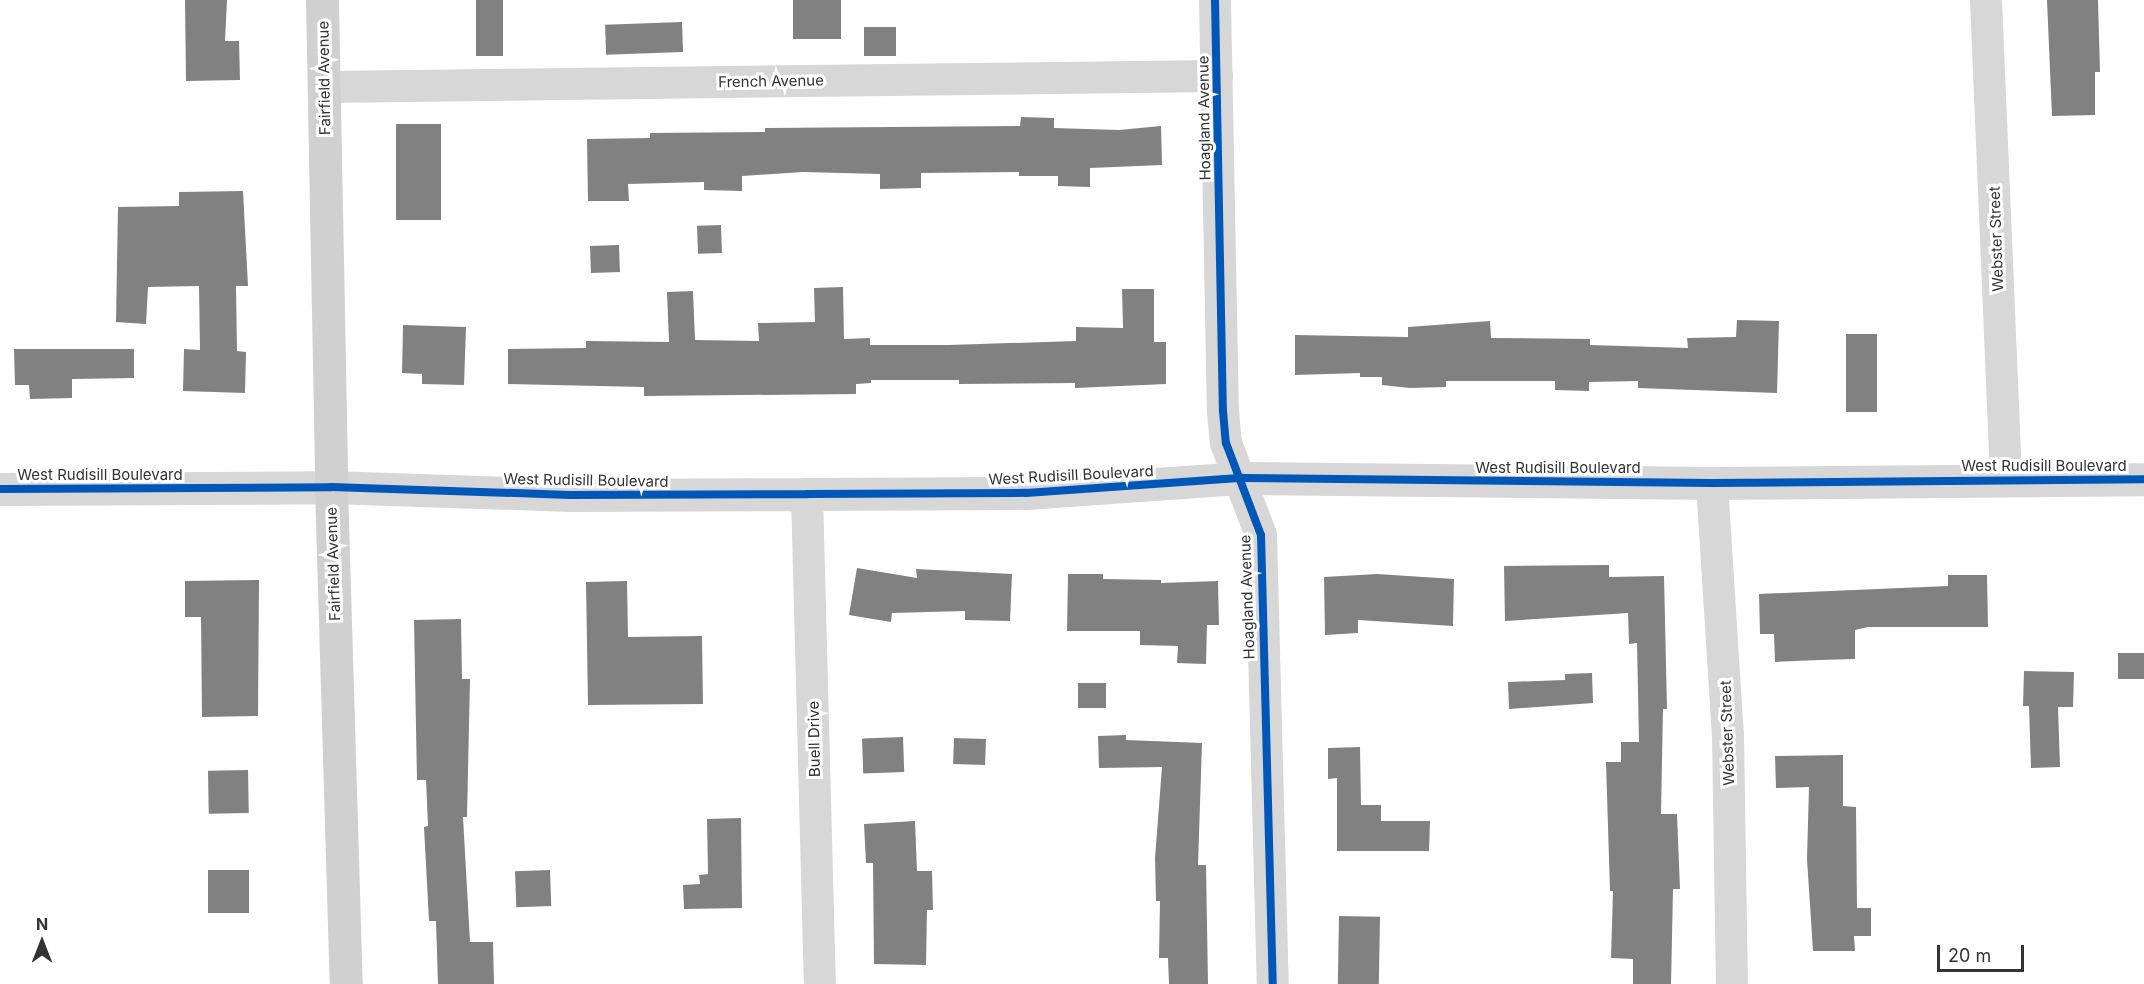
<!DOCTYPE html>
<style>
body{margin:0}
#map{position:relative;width:2144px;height:984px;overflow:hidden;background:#fff;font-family:Inter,sans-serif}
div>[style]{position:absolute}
.building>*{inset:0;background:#818181;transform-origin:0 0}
.minor>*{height:32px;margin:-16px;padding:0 16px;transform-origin:16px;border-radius:16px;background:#d7d7d7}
.tertiary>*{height:33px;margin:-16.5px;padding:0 16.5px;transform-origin:16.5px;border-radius:16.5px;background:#d7d7d7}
.secondary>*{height:33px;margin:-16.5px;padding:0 16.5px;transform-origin:16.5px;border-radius:16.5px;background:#d0d0d0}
.cycleway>*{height:8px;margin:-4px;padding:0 4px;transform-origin:4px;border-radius:4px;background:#0057b8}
span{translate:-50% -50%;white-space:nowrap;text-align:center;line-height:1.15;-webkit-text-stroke:6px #fff;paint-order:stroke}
.street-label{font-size:15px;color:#333}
.north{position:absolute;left:12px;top:912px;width:60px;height:60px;-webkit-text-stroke:4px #fff;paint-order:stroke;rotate:0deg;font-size:16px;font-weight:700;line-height:24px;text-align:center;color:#333}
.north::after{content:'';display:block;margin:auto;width:21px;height:27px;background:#333;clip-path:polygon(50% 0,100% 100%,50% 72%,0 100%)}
.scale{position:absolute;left:1937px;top:945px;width:87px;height:27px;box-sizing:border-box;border:3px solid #333;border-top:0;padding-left:8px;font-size:18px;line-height:21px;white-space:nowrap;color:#333;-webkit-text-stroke:4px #fff;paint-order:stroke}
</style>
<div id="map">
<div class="building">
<div style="clip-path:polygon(185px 0,227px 0,225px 41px,239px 41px,240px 80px,186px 81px)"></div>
<div style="left:476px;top:0;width:27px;height:56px"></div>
<div style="left:793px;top:0;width:48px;height:39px"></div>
<div style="clip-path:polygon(2047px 0,2098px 0,2100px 72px,2095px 72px,2095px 115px,2052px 116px)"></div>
<div style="left:682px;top:22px;width:30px;height:77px;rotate:88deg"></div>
<div style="left:864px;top:27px;width:32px;height:29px"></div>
<div style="clip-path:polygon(1021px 117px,1054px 118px,1054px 128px,1119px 130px,1161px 126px,1162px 165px,1090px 168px,1090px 187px,1058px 186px,1058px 176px,1019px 176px,1019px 172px,921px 173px,921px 188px,880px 189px,880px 174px,803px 172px,742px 176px,742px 191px,704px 190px,704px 182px,628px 184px,629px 201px,588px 201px,587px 139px,650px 138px,650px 133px,765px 132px,765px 128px,1020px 126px)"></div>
<div style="left:396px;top:124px;width:45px;height:96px"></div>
<div style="clip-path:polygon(243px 191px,248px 286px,236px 286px,237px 351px,246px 352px,245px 393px,183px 391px,184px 349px,200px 350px,199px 286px,148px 287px,146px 324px,116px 322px,118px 207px,179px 206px,179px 192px)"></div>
<div style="left:721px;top:225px;width:28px;height:24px;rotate:88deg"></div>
<div style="left:619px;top:245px;width:27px;height:29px;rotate:88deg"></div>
<div style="clip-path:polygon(843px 287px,844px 339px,870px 338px,870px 345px,949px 345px,1076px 341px,1076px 327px,1123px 328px,1122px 289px,1154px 289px,1154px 342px,1166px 342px,1166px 384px,1075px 388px,1075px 383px,959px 384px,959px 380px,871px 380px,871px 383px,856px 384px,856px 394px,644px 396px,644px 387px,508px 384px,508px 349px,586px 348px,586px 341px,669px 342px,667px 292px,693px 291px,695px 340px,759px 341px,758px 323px,815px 322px,814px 288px)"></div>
<div style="clip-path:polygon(1737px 320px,1779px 321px,1777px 393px,1638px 388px,1638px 381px,1589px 382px,1589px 391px,1555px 390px,1555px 381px,1446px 381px,1446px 387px,1410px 388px,1382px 385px,1382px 377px,1360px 377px,1360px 373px,1295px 375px,1295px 335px,1408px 337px,1408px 327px,1490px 321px,1491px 338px,1590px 339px,1590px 345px,1688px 348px,1687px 338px,1736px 337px)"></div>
<div style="clip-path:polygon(403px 325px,466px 327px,464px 385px,422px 384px,422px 374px,402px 373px)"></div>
<div style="left:1846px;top:334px;width:31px;height:78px"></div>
<div style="clip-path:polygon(14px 349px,134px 349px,134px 378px,72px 379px,72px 398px,30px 399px,29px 385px,15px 385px)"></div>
<div style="clip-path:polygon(1609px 565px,1609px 577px,1664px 576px,1667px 709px,1663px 709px,1661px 814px,1677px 814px,1680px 889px,1673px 889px,1671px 984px,1633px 984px,1633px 959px,1611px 958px,1613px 891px,1610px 891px,1606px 762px,1621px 762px,1621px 742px,1639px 742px,1637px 643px,1629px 644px,1628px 613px,1505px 621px,1504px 566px)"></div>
<div style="clip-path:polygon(857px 568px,917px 578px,916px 569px,1012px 574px,1010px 621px,965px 620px,965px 611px,892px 613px,891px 622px,849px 615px)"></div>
<div style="clip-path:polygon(1068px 574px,1103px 574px,1103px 579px,1161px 580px,1161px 583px,1218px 581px,1219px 625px,1207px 625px,1206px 664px,1177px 663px,1178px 646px,1140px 645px,1140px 631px,1067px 631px)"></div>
<div style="clip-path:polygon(1377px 574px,1454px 579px,1453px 626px,1358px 620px,1358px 633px,1325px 635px,1324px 577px)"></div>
<div style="clip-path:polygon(1948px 575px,1987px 575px,1988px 627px,1868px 627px,1855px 630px,1855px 659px,1819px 660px,1775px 662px,1774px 634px,1760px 634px,1759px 594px,1948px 586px)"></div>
<div style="clip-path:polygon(259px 580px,258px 716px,202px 717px,201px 617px,185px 617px,185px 581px)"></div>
<div style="clip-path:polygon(627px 581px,628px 637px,702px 636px,703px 704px,588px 705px,586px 582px)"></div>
<div style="clip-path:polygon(461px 619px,462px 679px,470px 679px,467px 817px,463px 817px,470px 942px,493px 942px,494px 984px,438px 984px,436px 921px,429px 921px,424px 827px,428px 826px,426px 780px,417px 780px,414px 620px)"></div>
<div style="left:2144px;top:653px;width:26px;height:26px;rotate:90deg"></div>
<div style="clip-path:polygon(2024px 671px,2074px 672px,2073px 707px,2058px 707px,2060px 767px,2031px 768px,2029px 706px,2023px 706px)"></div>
<div style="clip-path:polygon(1592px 673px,1593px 703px,1509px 709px,1508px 682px,1565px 680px,1565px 674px)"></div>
<div style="left:1106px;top:683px;width:25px;height:28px;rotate:90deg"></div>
<div style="clip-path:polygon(1126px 735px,1126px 740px,1202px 743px,1198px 865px,1206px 865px,1208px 984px,1169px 984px,1168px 958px,1159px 958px,1160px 901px,1156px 901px,1155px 858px,1162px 767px,1099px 768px,1098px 736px)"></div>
<div style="left:903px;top:737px;width:35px;height:41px;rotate:88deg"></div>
<div style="left:954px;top:738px;width:32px;height:26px;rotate:2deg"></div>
<div style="clip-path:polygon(1360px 747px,1361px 805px,1381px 805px,1381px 821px,1430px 821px,1429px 851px,1337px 851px,1337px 778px,1328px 779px,1328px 748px)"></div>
<div style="clip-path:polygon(1843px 755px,1843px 806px,1856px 807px,1857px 908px,1871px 908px,1871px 936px,1854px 936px,1855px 951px,1813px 951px,1807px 859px,1809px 787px,1776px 788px,1775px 756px)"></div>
<div style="left:248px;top:770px;width:43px;height:40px;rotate:89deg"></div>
<div style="clip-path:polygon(741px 818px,742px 908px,684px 909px,683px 885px,700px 884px,699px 875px,708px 874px,707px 819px)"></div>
<div style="clip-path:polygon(915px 821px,917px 871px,932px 871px,933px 910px,927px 910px,926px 965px,874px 964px,873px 863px,866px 863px,864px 824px)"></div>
<div style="left:208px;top:870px;width:41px;height:43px"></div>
<div style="left:550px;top:870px;width:36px;height:35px;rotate:88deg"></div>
<div style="left:1339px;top:916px;width:41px;height:68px;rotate:1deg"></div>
</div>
<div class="minor">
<div style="left:1215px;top:0;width:411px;rotate:88.9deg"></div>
<div style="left:1223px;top:411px;width:32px;rotate:85deg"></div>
<div style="left:1226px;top:443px;width:98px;rotate:69.2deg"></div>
<div style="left:1261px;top:535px;width:449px;rotate:88.5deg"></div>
<div style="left:1986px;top:0;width:479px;rotate:87.6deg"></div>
<div style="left:325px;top:87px;width:892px;rotate:-0.71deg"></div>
<div style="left:1712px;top:483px;width:253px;rotate:86.4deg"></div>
<div style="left:1728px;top:735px;width:249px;rotate:89.1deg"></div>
<div style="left:807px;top:494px;width:490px;rotate:88.5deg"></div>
</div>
<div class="tertiary">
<div style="left:0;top:489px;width:331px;rotate:-0.3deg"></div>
<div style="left:331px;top:487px;width:239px;rotate:1.9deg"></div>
<div style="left:570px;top:495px;width:237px;rotate:-0.2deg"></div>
<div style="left:807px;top:494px;width:219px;rotate:-0.3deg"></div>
<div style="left:1026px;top:493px;width:217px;rotate:-4deg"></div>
<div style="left:1242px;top:478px;width:470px;rotate:0.6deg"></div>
<div style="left:1712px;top:483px;width:432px;rotate:-0.5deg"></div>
</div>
<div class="secondary">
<div style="left:322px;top:0;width:487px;rotate:88.9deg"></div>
<div style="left:331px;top:487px;width:497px;rotate:88.3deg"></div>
</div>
<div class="cycleway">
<div style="left:1215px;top:0;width:411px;rotate:88.9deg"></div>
<div style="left:1223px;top:411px;width:32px;rotate:85deg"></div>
<div style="left:1226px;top:443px;width:98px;rotate:69.2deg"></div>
<div style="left:1261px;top:535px;width:449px;rotate:88.5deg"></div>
<div style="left:0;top:489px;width:331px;rotate:-0.3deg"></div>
<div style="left:331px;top:487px;width:239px;rotate:1.9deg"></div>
<div style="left:570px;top:495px;width:237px;rotate:-0.2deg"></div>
<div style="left:807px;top:494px;width:219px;rotate:-0.3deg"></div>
<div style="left:1026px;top:493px;width:217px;rotate:-4deg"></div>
<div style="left:1242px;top:478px;width:470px;rotate:0.6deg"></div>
<div style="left:1712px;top:483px;width:432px;rotate:-0.5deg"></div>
</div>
<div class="street-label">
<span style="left:324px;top:78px;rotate:-91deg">Fairfield Avenue</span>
<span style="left:771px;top:81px;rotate:-1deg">French Avenue</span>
<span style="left:1204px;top:118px;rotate:-91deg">Hoagland Avenue</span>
<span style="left:1996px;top:239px;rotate:-92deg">Webster Street</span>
<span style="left:2044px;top:466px">West Rudisill Boulevard</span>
<span style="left:1558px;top:468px">West Rudisill Boulevard</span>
<span style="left:100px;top:475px">West Rudisill Boulevard</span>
<span style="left:1071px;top:475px;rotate:-3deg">West Rudisill Boulevard</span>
<span style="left:586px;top:480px;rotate:1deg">West Rudisill Boulevard</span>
<span style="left:333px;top:564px;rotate:-92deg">Fairfield Avenue</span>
<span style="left:1247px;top:597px;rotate:-92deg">Hoagland Avenue</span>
<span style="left:1727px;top:733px;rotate:-92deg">Webster Street</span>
<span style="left:814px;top:739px;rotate:-91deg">Buell Drive</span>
</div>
<div class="north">N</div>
<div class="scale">20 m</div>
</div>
